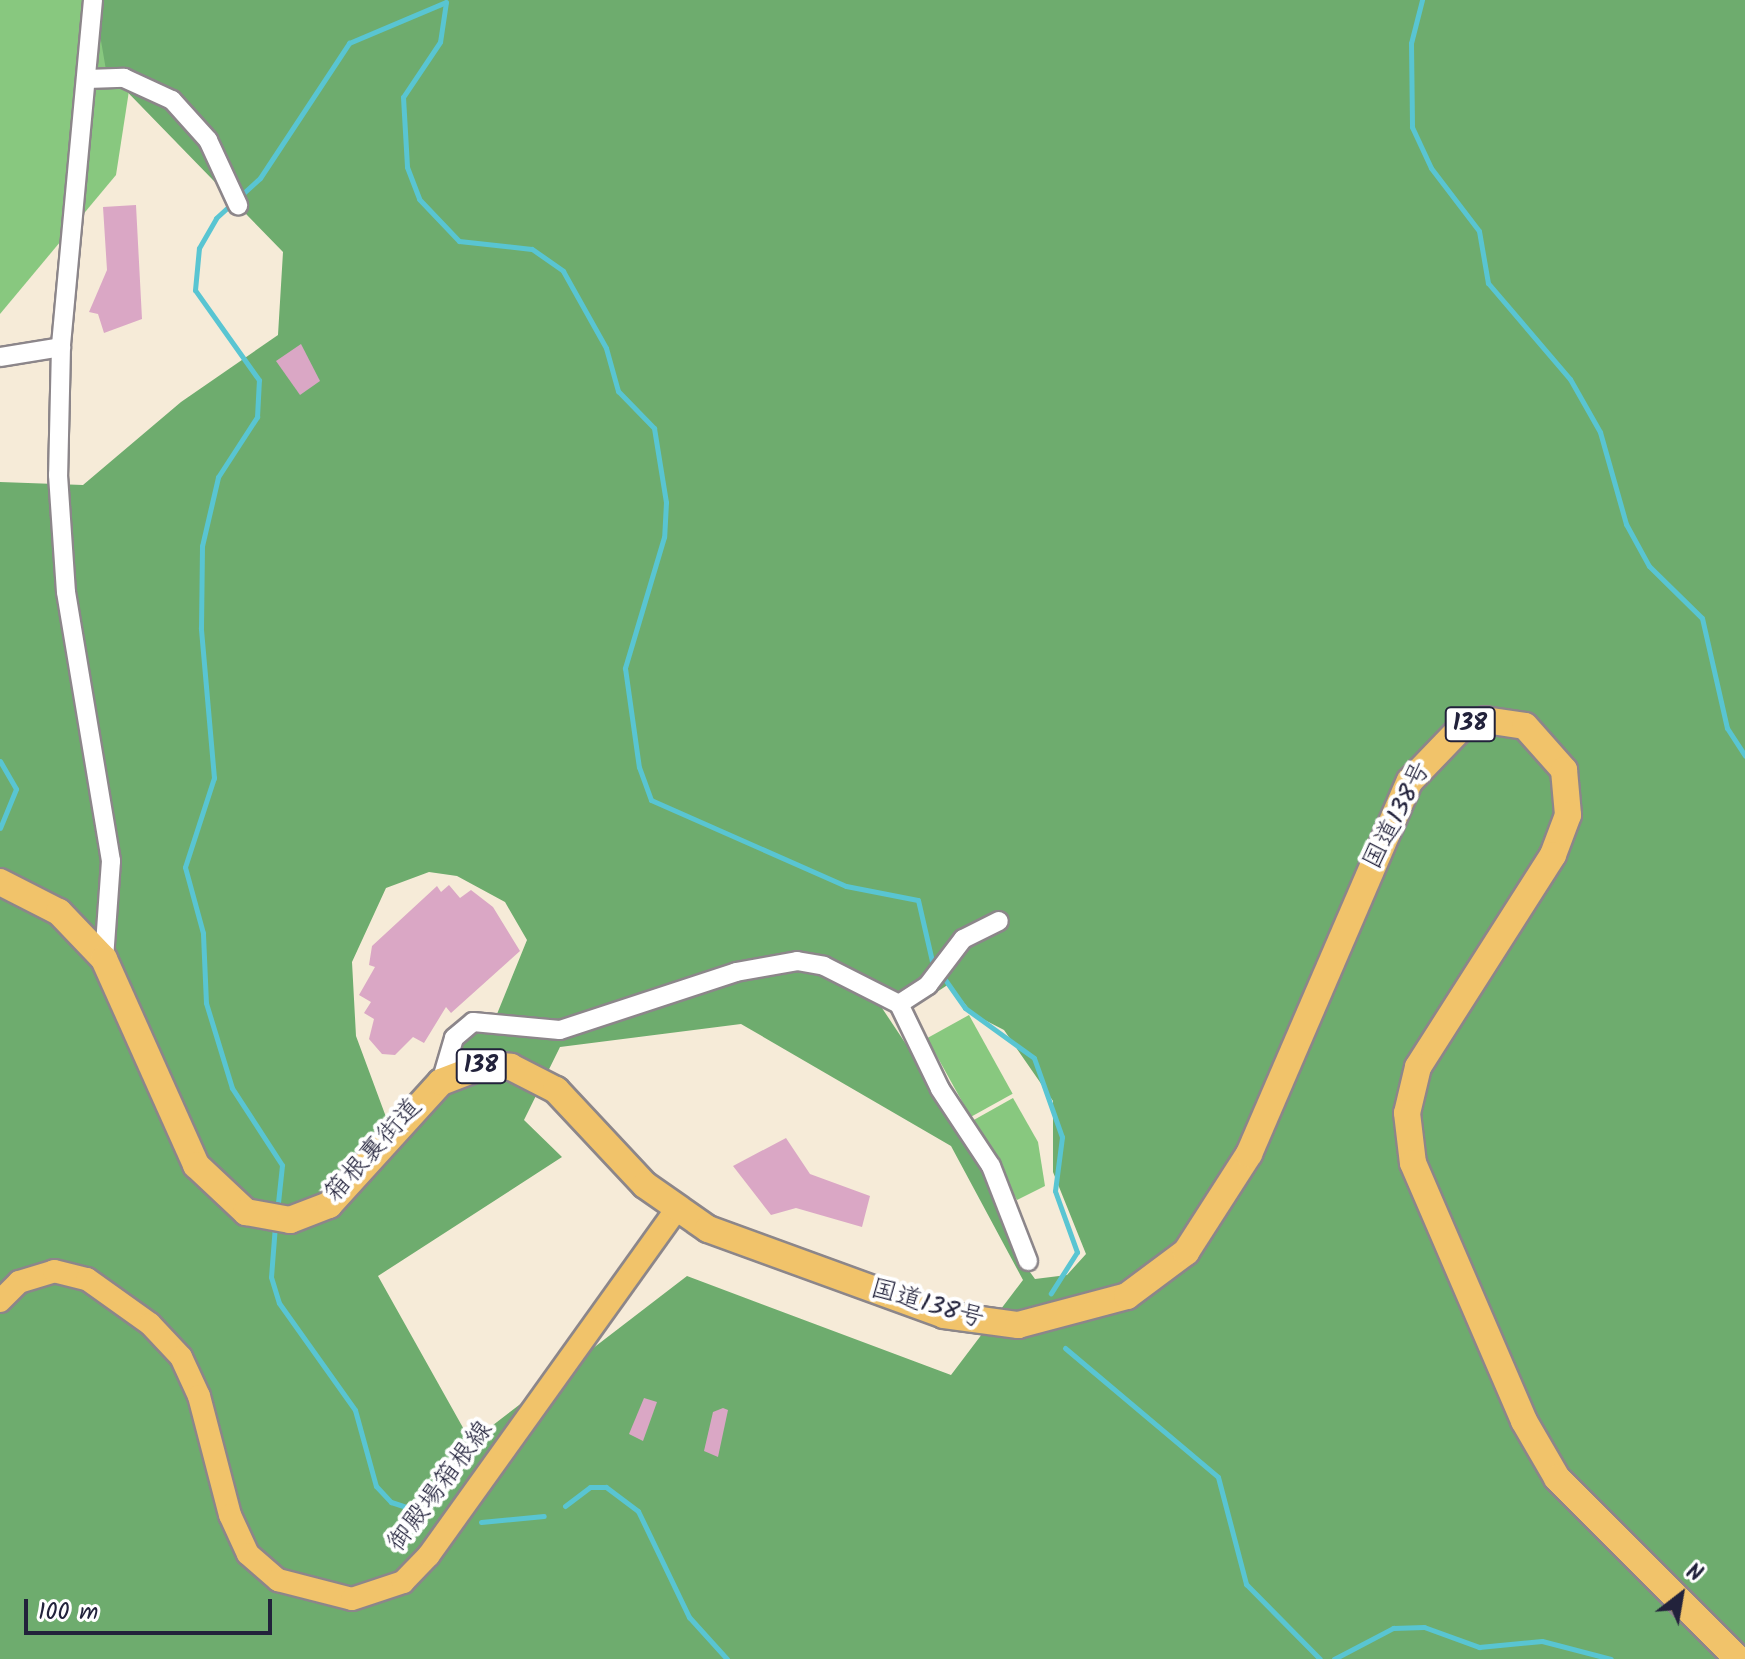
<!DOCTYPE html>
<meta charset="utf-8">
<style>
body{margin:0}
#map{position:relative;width:1745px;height:1659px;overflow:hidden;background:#f6ebd8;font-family:Kalam,"Klee One",sans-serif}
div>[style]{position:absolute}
.green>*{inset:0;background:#88c87f;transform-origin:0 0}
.forest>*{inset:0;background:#6eac6e}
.stream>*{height:5px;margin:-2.5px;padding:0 2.5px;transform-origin:2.5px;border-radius:2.5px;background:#59c5d2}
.building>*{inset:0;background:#daa7c5}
.roads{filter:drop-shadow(2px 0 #8c868a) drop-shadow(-2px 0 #8c868a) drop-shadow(0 2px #8c868a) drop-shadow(0 -2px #8c868a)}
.minor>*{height:18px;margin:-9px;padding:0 9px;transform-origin:9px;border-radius:9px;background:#fff}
.major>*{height:22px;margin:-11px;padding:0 11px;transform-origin:11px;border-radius:11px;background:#f1c36a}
.highway>*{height:26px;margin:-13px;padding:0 13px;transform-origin:13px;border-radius:13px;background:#f1c36a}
span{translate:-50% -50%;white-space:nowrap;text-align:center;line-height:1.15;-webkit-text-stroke:8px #fff;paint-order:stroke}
.shield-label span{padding:2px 6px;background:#fff;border:2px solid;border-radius:6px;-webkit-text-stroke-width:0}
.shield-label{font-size:24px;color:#22223b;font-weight:700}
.street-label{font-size:26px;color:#22223b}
.north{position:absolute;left:1641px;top:1555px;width:80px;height:80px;-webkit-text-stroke:6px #fff;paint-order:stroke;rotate:31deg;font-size:22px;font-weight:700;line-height:32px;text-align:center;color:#22223b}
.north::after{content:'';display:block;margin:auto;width:28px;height:36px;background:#22223b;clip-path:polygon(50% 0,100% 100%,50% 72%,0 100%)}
.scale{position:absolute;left:24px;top:1599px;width:248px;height:36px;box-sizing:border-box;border:4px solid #22223b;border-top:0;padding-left:10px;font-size:24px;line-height:28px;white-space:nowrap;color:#22223b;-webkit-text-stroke:6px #fff;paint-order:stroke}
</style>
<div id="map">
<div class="green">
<div style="clip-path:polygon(0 0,143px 0,116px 175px,0 314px)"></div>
<div style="left:969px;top:1015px;width:90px;height:48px;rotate:61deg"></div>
<div style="clip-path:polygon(1013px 1098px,1038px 1142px,1045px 1186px,1017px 1200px,972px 1121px)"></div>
</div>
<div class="forest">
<div style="clip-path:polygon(evenodd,94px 0,1745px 0,1745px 1659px,0 1659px,0 482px,83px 485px,181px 402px,278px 335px,283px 252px,106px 70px,94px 0,429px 872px,457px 876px,505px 902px,527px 940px,497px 1014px,452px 1027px,432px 1073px,386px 1117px,356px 1036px,352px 962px,386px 888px,429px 872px,94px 0,949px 984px,973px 1014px,1004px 1030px,1053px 1101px,1053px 1172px,1086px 1254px,1067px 1275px,1035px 1279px,1022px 1261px,979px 1154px,880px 1005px,908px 1011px,949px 984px,94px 0,741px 1024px,951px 1146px,1023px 1280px,951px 1375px,687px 1276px,471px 1442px,378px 1276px,562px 1157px,524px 1120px,560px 1047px,741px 1024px)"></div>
</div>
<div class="stream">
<div style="left:1422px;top:0;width:44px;rotate:104.3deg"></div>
<div style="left:1411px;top:43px;width:84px;rotate:89.3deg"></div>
<div style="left:1412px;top:127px;width:45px;rotate:65.1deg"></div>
<div style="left:1431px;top:168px;width:79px;rotate:52.7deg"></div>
<div style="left:1479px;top:231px;width:53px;rotate:80.2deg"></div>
<div style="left:1488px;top:283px;width:126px;rotate:49.5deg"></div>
<div style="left:1570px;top:379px;width:61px;rotate:60.5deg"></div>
<div style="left:1600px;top:432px;width:96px;rotate:74.2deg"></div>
<div style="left:1626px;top:524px;width:48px;rotate:61.3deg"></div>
<div style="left:1649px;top:566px;width:74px;rotate:44.5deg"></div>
<div style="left:1702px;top:618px;width:113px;rotate:77.2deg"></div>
<div style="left:1727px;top:728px;width:33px;rotate:57deg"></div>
<div style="left:446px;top:2px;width:40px;rotate:98.5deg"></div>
<div style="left:440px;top:42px;width:66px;rotate:123.9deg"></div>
<div style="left:403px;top:97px;width:70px;rotate:86.7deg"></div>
<div style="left:407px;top:167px;width:34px;rotate:69deg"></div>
<div style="left:419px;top:199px;width:58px;rotate:46.4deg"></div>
<div style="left:459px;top:241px;width:73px;rotate:6.3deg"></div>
<div style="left:532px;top:249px;width:38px;rotate:35deg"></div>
<div style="left:563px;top:271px;width:88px;rotate:60.8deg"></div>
<div style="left:606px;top:348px;width:45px;rotate:74.4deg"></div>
<div style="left:618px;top:391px;width:52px;rotate:45.8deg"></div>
<div style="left:654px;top:428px;width:75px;rotate:80.8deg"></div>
<div style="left:666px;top:502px;width:35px;rotate:93deg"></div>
<div style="left:664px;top:537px;width:137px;rotate:106.6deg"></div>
<div style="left:625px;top:668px;width:100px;rotate:82deg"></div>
<div style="left:639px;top:767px;width:35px;rotate:70deg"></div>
<div style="left:651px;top:800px;width:213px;rotate:23.8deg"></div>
<div style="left:846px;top:886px;width:73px;rotate:11deg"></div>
<div style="left:918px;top:900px;width:63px;rotate:77.1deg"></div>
<div style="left:932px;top:961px;width:57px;rotate:54.9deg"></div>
<div style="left:965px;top:1008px;width:85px;rotate:35.9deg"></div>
<div style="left:1034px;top:1058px;width:84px;rotate:70.5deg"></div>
<div style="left:1062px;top:1137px;width:54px;rotate:97.4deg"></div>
<div style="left:1055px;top:1191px;width:65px;rotate:70.2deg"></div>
<div style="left:1077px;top:1252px;width:49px;rotate:122.4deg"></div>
<div style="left:0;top:761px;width:32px;rotate:60deg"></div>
<div style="left:16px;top:789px;width:42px;rotate:112.3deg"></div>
<div style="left:277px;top:1212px;width:47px;rotate:-83.9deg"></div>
<div style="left:282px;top:1165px;width:92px;rotate:-123deg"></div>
<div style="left:232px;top:1088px;width:89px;rotate:-107deg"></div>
<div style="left:206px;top:1003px;width:70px;rotate:-92.5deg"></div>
<div style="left:203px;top:933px;width:68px;rotate:-105.3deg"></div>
<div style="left:185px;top:867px;width:94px;rotate:-72deg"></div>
<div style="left:214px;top:778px;width:151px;rotate:-95deg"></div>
<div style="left:201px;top:628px;width:82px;rotate:-89.3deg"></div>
<div style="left:202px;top:546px;width:71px;rotate:-76.9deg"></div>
<div style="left:218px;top:477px;width:72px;rotate:-57deg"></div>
<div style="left:257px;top:417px;width:37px;rotate:-87deg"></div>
<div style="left:259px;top:380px;width:110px;rotate:-125.4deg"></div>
<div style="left:195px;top:290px;width:42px;rotate:-84.6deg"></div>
<div style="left:199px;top:248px;width:34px;rotate:-60deg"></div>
<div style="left:216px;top:218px;width:59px;rotate:-42.3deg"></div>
<div style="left:260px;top:178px;width:162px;rotate:-56.6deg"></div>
<div style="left:349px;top:43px;width:105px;rotate:-22.9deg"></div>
<div style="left:275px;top:1225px;width:52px;rotate:94.4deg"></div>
<div style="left:271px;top:1277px;width:27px;rotate:73deg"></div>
<div style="left:279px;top:1303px;width:131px;rotate:54.6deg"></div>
<div style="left:355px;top:1410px;width:79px;rotate:74.6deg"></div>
<div style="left:376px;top:1486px;width:22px;rotate:47deg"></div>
<div style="left:391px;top:1502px;width:39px;rotate:18deg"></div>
<div style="left:1065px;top:1348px;width:200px;rotate:40.1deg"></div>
<div style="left:1218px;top:1477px;width:111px;rotate:75.3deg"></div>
<div style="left:1246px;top:1584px;width:105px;rotate:45.4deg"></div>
<div style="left:565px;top:1506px;width:31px;rotate:-37deg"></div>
<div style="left:590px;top:1487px;width:16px"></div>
<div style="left:606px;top:1487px;width:40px;rotate:37deg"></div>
<div style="left:638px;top:1511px;width:118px;rotate:64.3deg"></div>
<div style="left:689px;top:1617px;width:57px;rotate:47.9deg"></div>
<div style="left:481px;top:1522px;width:63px;rotate:-5.4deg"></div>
<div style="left:1334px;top:1659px;width:67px;rotate:-27.7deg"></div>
<div style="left:1393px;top:1628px;width:31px;rotate:-2deg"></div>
<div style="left:1424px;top:1627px;width:59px;rotate:20deg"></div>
<div style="left:1479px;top:1647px;width:63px;rotate:-5.4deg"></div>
<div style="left:1542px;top:1641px;width:71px;rotate:14.6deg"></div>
</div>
<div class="building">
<div style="clip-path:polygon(136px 205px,142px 319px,104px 333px,98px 314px,89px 312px,107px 270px,103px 207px)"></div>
<div style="clip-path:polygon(301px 344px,320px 381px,300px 395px,276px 361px)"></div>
<div style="clip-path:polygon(449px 885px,460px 898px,471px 890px,493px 907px,520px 951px,451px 1013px,446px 1007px,424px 1043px,413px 1037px,395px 1055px,382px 1054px,369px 1039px,374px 1019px,364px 1013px,371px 1002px,359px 995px,375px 967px,369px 965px,372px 946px,437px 886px,441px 892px)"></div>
<div style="clip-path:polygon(786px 1138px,810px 1174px,870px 1196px,862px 1227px,796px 1208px,771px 1215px,733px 1166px)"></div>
<div style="clip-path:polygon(644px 1398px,657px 1402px,643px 1441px,629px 1434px)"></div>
<div style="clip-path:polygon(723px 1408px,728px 1410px,718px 1457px,704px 1451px,713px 1412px)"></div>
</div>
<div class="roads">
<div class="minor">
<div style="left:93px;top:0;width:348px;rotate:95.3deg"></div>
<div style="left:61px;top:347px;width:128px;rotate:91.3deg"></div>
<div style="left:58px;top:475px;width:117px;rotate:86.1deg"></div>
<div style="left:66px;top:592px;width:273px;rotate:80.5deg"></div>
<div style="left:111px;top:861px;width:98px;rotate:94.1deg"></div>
<div style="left:87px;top:79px;width:37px;rotate:-2deg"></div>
<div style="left:124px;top:78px;width:53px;rotate:24.6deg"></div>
<div style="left:172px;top:100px;width:54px;rotate:48deg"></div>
<div style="left:208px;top:140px;width:72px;rotate:65.2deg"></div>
<div style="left:0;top:357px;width:62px;rotate:-9.3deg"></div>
<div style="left:899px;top:1004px;width:35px;rotate:-33deg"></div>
<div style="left:928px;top:985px;width:58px;rotate:-52.7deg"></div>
<div style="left:963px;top:939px;width:40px;rotate:-26.6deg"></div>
<div style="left:441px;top:1082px;width:46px;rotate:-73.5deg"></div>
<div style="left:454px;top:1038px;width:25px;rotate:-40deg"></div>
<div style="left:473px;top:1022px;width:87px;rotate:5.3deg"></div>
<div style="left:560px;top:1030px;width:185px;rotate:-18.2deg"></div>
<div style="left:736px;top:972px;width:62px;rotate:-10.2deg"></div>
<div style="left:797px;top:961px;width:27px;rotate:10deg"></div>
<div style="left:824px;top:966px;width:84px;rotate:26.9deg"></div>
<div style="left:899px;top:1004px;width:94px;rotate:64.2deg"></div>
<div style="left:940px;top:1089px;width:92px;rotate:56.5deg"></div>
<div style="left:991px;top:1166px;width:102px;rotate:68.7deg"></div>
</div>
<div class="major">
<div style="left:0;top:1301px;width:27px;rotate:-45deg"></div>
<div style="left:19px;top:1282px;width:37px;rotate:-17deg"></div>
<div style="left:54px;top:1271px;width:34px;rotate:14deg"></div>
<div style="left:87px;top:1279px;width:77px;rotate:35.5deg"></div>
<div style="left:150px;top:1324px;width:45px;rotate:46.8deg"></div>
<div style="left:181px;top:1357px;width:43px;rotate:65.2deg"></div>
<div style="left:199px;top:1396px;width:123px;rotate:75.4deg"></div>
<div style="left:230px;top:1515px;width:43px;rotate:65.2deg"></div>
<div style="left:248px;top:1554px;width:40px;rotate:41deg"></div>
<div style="left:278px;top:1580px;width:76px;rotate:14.4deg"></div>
<div style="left:352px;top:1599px;width:54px;rotate:-18.4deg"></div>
<div style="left:403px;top:1582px;width:37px;rotate:-46deg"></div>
<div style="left:429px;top:1555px;width:423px;rotate:-54.4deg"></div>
</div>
<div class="highway">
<div style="left:0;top:882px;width:66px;rotate:27deg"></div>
<div style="left:59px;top:912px;width:65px;rotate:46.2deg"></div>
<div style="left:104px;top:959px;width:226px;rotate:65.9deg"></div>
<div style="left:196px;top:1165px;width:69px;rotate:43.2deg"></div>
<div style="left:246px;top:1212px;width:45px;rotate:10.3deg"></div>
<div style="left:290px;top:1220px;width:42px;rotate:-21deg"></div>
<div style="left:329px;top:1205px;width:166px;rotate:-47.7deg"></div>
<div style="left:441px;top:1082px;width:47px;rotate:-21.1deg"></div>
<div style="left:485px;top:1065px;width:26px;rotate:4deg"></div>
<div style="left:511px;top:1067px;width:51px;rotate:27.1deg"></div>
<div style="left:556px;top:1090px;width:130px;rotate:46.9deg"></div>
<div style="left:645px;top:1185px;width:77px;rotate:34.9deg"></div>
<div style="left:708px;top:1229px;width:251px;rotate:20deg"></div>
<div style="left:944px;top:1315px;width:75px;rotate:7.7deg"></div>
<div style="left:1018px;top:1325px;width:113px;rotate:-14.9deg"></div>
<div style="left:1127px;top:1296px;width:74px;rotate:-36.7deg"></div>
<div style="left:1186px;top:1252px;width:117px;rotate:-57.3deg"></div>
<div style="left:1249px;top:1154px;width:406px;rotate:-66.7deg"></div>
<div style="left:1410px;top:781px;width:76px;rotate:-46.1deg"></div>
<div style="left:1463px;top:726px;width:23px;rotate:-15deg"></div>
<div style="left:1485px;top:720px;width:40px;rotate:8.5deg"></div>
<div style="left:1525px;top:726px;width:59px;rotate:48.4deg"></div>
<div style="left:1564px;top:770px;width:45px;rotate:84.9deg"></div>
<div style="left:1568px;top:815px;width:43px;rotate:110.6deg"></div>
<div style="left:1553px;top:855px;width:251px;rotate:122.5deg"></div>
<div style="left:1418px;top:1067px;width:47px;rotate:103.4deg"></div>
<div style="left:1407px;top:1113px;width:50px;rotate:83.2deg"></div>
<div style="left:1413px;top:1163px;width:281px;rotate:66.7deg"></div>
<div style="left:1524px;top:1421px;width:66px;rotate:59.9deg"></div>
<div style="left:1557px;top:1478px;width:256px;rotate:45deg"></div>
</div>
</div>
<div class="shield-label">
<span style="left:1470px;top:724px">138</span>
<span style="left:481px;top:1066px">138</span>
</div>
<div class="street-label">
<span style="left:1398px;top:816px;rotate:-63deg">国道138号</span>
<span style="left:374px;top:1151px;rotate:-48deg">箱根裏街道</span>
<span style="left:927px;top:1305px;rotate:16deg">国道138号</span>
<span style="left:441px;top:1487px;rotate:-53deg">御殿場箱根線</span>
</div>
<div class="north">N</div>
<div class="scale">100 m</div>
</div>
